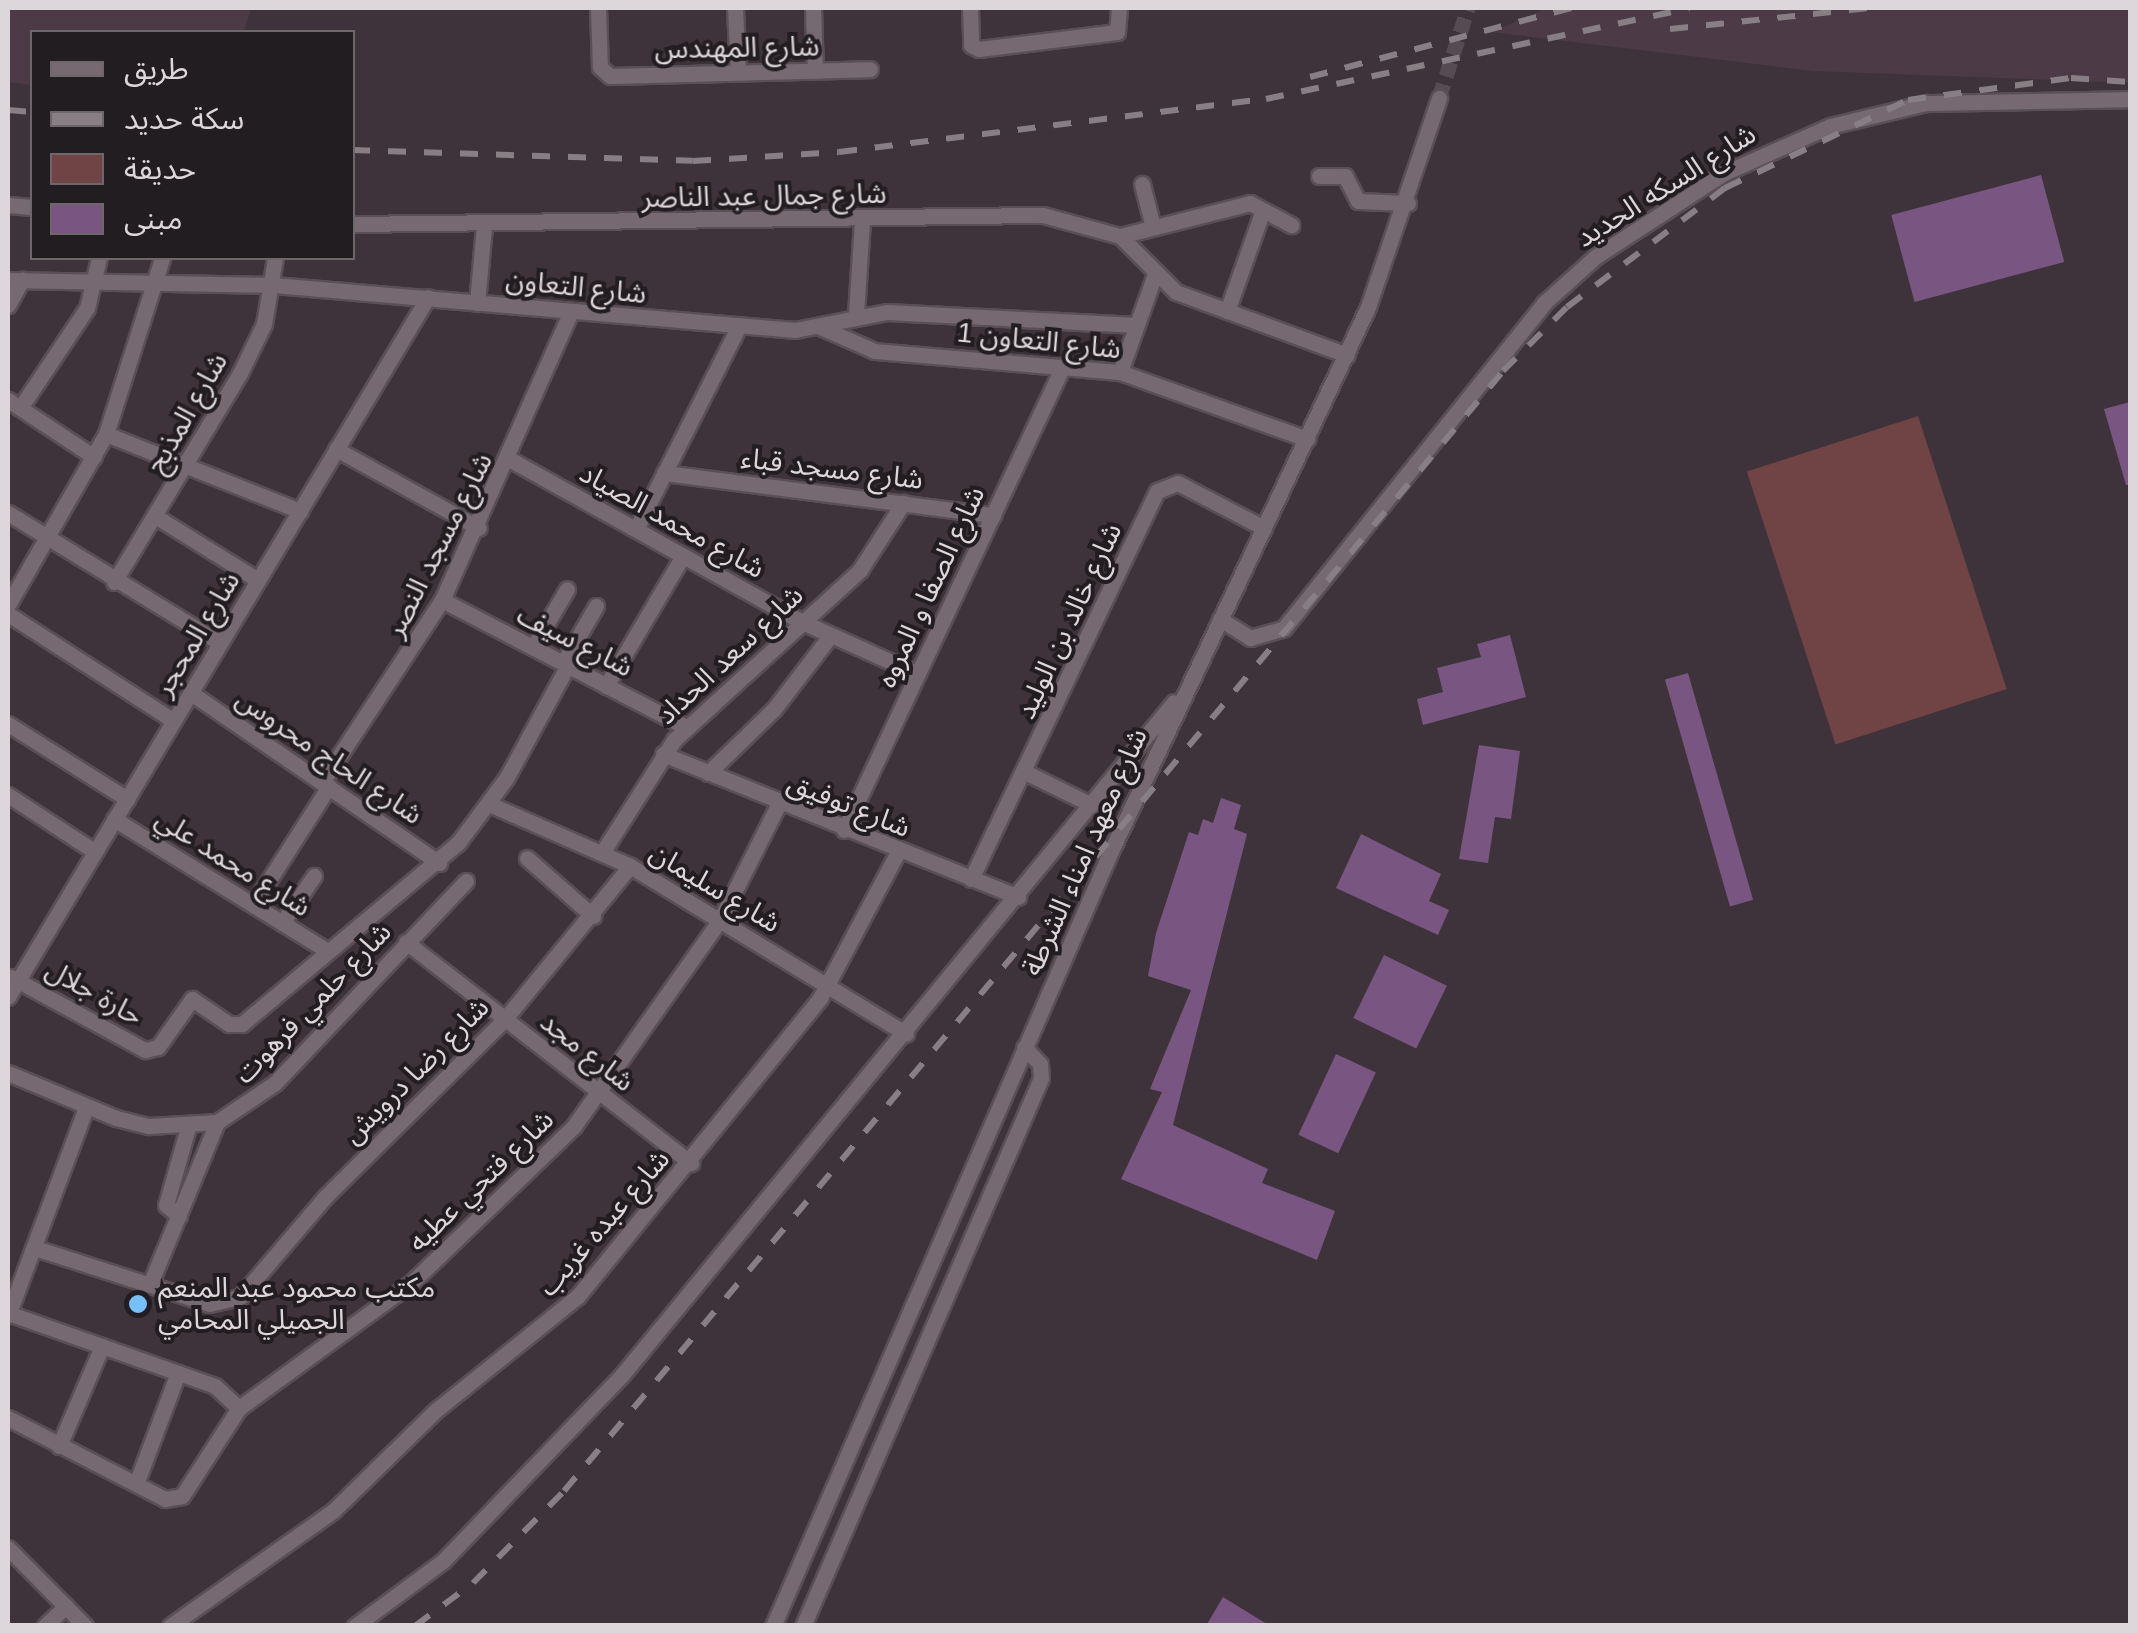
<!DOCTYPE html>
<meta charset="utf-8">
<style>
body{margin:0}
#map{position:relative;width:2138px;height:1633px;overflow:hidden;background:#3e333a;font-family:Helvetica,"Noto Sans Arabic",sans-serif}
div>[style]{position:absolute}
.built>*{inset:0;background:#4c3a46}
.green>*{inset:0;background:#704344;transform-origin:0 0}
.building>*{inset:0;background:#795681;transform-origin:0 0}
.minor-tunnel>*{height:15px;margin-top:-7.5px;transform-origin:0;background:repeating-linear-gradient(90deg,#564b52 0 15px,transparent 0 23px)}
.roads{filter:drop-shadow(2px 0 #594f55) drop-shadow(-2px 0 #594f55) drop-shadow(0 2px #594f55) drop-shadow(0 -2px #594f55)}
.minor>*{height:15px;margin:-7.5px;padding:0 7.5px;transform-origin:7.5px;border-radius:7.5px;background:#766972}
.rail>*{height:6px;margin-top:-3px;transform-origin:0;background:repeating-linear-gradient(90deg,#887f85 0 18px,transparent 0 36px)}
.dots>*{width:28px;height:28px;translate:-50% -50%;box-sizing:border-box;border:5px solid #221d20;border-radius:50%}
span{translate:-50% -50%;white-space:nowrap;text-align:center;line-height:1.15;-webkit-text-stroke:8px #221d20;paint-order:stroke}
.street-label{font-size:28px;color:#ddd6da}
.poi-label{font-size:28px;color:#ddd6da}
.left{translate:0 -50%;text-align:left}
.frame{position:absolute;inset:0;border:10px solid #ddd6da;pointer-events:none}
.legend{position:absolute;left:30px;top:30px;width:325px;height:230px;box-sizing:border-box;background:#221d20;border:2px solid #6d676a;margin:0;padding:12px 18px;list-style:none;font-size:30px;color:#ddd6da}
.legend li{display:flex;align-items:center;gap:20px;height:50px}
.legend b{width:50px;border:2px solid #6d676a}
</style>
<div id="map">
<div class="built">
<div style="clip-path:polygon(8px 8px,251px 8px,244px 32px,32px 32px,32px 85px,8px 82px)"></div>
<div style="clip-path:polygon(1547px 8px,2130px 8px,2130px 83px,1813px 71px,1492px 32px)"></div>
</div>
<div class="green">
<div style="left:1918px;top:416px;width:287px;height:180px;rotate:72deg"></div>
</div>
<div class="building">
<div style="left:2041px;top:175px;width:90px;height:155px;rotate:75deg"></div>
<div style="clip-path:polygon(2130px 402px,2130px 485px,2126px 485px,2104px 409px)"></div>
<div style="clip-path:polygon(1510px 635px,1526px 697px,1423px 725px,1417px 699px,1443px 692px,1437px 668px,1481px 657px,1477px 644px)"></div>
<div style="left:1688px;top:673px;width:236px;height:24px;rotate:74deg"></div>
<div style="clip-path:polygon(1479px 745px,1520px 751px,1511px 819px,1495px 817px,1488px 863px,1459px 859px)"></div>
<div style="clip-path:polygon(1221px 798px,1241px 805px,1234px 829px,1247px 834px,1173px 1125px,1268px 1169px,1262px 1183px,1335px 1211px,1317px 1260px,1121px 1179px,1162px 1092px,1150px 1089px,1191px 990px,1148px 976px,1156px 933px,1189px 832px,1198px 835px,1203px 819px,1213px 823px)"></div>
<div style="clip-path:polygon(1361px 834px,1441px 874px,1429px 901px,1449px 910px,1438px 935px,1336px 888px)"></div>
<div style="left:1384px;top:955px;width:70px;height:70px;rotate:26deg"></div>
<div style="left:1336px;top:1054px;width:44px;height:89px;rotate:25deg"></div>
<div style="clip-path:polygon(1223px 1597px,1270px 1626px,1206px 1626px)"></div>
</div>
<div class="minor-tunnel">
<div style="left:1439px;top:98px;width:95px;rotate:-72.1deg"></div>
</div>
<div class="roads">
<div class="minor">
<div style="left:598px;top:8px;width:59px;rotate:88.1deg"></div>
<div style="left:600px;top:67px;width:13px;rotate:42deg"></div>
<div style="left:610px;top:76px;width:260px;rotate:-1.5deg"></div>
<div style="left:735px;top:8px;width:64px;rotate:87.3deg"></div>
<div style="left:813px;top:8px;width:63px;rotate:88.2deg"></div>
<div style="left:970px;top:8px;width:37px;rotate:88deg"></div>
<div style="left:971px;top:45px;width:9px;rotate:27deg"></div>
<div style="left:979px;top:49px;width:139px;rotate:-7deg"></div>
<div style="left:1117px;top:32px;width:24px;rotate:-85deg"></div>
<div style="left:1319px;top:176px;width:26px"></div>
<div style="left:1345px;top:176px;width:28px;rotate:63deg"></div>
<div style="left:1358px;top:201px;width:50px;rotate:2.3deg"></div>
<div style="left:1142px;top:184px;width:44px;rotate:75.7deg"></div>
<div style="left:8px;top:205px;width:24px;rotate:5deg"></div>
<div style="left:352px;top:224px;width:691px;rotate:-0.75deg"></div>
<div style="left:1043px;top:215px;width:80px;rotate:15.3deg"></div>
<div style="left:1120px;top:236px;width:79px;rotate:45deg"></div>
<div style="left:1176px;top:292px;width:182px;rotate:20.2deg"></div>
<div style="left:1120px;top:236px;width:134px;rotate:-14.2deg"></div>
<div style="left:1250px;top:203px;width:47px;rotate:28.2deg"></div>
<div style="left:8px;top:280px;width:266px;rotate:1.1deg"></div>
<div style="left:274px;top:285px;width:523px;rotate:4.94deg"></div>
<div style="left:795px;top:330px;width:94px;rotate:-11.1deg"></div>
<div style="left:887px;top:312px;width:250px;rotate:3deg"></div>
<div style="left:477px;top:303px;width:77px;rotate:-84.8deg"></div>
<div style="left:8px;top:305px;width:29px;rotate:-61deg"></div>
<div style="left:1227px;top:311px;width:107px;rotate:-70.4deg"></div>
<div style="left:856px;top:314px;width:94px;rotate:-86.3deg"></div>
<div style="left:820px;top:327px;width:60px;rotate:23.6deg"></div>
<div style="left:875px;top:351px;width:246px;rotate:4.9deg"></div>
<div style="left:1120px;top:372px;width:199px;rotate:19.7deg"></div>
<div style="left:1120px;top:372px;width:104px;rotate:-70.3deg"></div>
<div style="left:8px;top:400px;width:103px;rotate:33.5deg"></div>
<div style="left:20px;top:408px;width:120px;rotate:-56.2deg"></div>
<div style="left:87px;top:308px;width:51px;rotate:-76.5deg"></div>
<div style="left:106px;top:434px;width:209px;rotate:21.6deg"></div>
<div style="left:336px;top:449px;width:163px;rotate:28.9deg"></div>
<div style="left:511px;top:460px;width:331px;rotate:29.1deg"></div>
<div style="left:800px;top:621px;width:129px;rotate:24.2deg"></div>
<div style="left:664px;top:473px;width:332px;rotate:7.3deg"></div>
<div style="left:8px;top:513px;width:249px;rotate:31.5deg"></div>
<div style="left:155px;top:516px;width:121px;rotate:31.9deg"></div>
<div style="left:636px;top:529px;width:228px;rotate:-63.1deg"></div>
<div style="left:114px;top:582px;width:244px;rotate:-58.9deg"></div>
<div style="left:240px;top:373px;width:55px;rotate:-63.9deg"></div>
<div style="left:264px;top:324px;width:67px;rotate:-80.5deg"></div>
<div style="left:442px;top:600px;width:275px;rotate:27.5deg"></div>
<div style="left:8px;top:605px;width:197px;rotate:-60.2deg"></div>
<div style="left:106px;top:434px;width:185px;rotate:-72.3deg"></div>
<div style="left:8px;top:614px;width:197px;rotate:32.8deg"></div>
<div style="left:1220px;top:619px;width:36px;rotate:32deg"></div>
<div style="left:1250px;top:638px;width:35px;rotate:-16deg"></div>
<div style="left:1284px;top:628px;width:416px;rotate:-51.3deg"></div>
<div style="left:1544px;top:303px;width:69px;rotate:-42deg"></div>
<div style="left:1595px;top:257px;width:154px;rotate:-33.1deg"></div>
<div style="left:1724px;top:173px;width:116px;rotate:-23.9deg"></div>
<div style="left:1830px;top:126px;width:99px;rotate:-13.5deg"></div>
<div style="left:1926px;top:103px;width:204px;rotate:-1.1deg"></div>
<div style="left:533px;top:647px;width:67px;rotate:-59.6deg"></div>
<div style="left:563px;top:663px;width:66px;rotate:-59.9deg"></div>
<div style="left:606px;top:686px;width:151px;rotate:-59.4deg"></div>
<div style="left:191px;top:693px;width:301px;rotate:34.4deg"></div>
<div style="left:8px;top:724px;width:141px;rotate:32.2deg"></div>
<div style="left:663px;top:754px;width:383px;rotate:21.9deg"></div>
<div style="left:708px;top:773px;width:92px;rotate:-44.1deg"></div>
<div style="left:774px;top:709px;width:92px;rotate:-52.5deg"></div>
<div style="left:1027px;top:773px;width:72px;rotate:26.2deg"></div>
<div style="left:322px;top:782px;width:218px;rotate:-56.6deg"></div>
<div style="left:442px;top:600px;width:313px;rotate:-65.9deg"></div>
<div style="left:8px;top:795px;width:103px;rotate:33.1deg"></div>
<div style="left:489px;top:804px;width:154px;rotate:23.7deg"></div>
<div style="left:630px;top:866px;width:323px;rotate:31.3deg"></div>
<div style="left:114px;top:819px;width:249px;rotate:31.7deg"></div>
<div style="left:844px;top:830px;width:513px;rotate:-64.73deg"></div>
<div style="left:602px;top:853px;width:134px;rotate:-57.5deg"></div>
<div style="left:674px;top:740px;width:252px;rotate:-42.4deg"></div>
<div style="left:860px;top:570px;width:80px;rotate:-57.3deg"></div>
<div style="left:527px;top:858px;width:88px;rotate:41.3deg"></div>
<div style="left:971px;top:879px;width:430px;rotate:-64.4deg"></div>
<div style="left:1157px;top:491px;width:22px;rotate:-21deg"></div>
<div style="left:1178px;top:483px;width:97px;rotate:27.6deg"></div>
<div style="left:253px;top:905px;width:141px;rotate:-57.4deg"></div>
<div style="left:282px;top:923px;width:57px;rotate:-55.8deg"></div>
<div style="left:406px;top:942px;width:361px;rotate:37.8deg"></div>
<div style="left:11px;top:977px;width:153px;rotate:28.6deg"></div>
<div style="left:145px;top:1050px;width:13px;rotate:-13deg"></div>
<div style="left:158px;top:1047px;width:59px;rotate:-54.7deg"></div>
<div style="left:192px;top:999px;width:45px;rotate:34deg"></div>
<div style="left:229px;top:1024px;width:13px"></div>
<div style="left:242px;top:1024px;width:282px;rotate:-40deg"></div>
<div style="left:458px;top:843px;width:82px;rotate:-53.4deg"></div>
<div style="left:507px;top:777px;width:128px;rotate:-61.4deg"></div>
<div style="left:8px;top:997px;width:816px;rotate:-59.04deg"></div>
<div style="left:8px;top:1073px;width:117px;rotate:22.6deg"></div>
<div style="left:116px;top:1118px;width:34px;rotate:14deg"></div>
<div style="left:149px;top:1126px;width:68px;rotate:-3.4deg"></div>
<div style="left:217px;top:1122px;width:70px;rotate:-33.9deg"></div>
<div style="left:275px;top:1083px;width:278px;rotate:-46.6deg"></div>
<div style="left:179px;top:1216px;width:17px;rotate:-140deg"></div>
<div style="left:166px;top:1205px;width:81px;rotate:-74.2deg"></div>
<div style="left:35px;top:1248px;width:183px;rotate:17.8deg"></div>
<div style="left:209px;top:1304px;width:32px;rotate:-13deg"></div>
<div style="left:240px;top:1297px;width:131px;rotate:-49.6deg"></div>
<div style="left:325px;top:1197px;width:252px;rotate:-44.7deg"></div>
<div style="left:504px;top:1020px;width:199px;rotate:-50.7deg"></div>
<div style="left:150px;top:1284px;width:175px;rotate:-67.5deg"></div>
<div style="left:8px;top:1313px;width:219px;rotate:19.4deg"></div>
<div style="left:215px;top:1386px;width:33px;rotate:43deg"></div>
<div style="left:8px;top:1315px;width:221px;rotate:-69.4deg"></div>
<div style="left:8px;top:1418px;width:177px;rotate:27.3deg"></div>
<div style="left:165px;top:1499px;width:17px;rotate:-10deg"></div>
<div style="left:182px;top:1496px;width:105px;rotate:-57.1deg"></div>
<div style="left:239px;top:1408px;width:213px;rotate:-36deg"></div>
<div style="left:411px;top:1283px;width:226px;rotate:-43.9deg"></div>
<div style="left:574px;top:1126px;width:252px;rotate:-54.7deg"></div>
<div style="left:720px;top:920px;width:131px;rotate:-63.2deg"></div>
<div style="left:59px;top:1446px;width:109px;rotate:-66.7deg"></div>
<div style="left:136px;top:1484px;width:119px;rotate:-69.3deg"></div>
<div style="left:8px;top:1548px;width:110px;rotate:45.4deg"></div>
<div style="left:45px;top:1626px;width:29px;rotate:-44deg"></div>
<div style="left:170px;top:1626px;width:199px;rotate:-35.2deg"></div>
<div style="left:333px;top:1511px;width:143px;rotate:-44.4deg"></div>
<div style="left:435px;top:1411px;width:184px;rotate:-38.8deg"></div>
<div style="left:578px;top:1296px;width:384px;rotate:-50.9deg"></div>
<div style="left:820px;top:998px;width:166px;rotate:-61.9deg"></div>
<div style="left:355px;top:1626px;width:109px;rotate:-36.5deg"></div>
<div style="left:443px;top:1561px;width:258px;rotate:-46.1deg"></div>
<div style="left:622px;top:1375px;width:870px;rotate:-50.64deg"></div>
<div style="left:773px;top:1626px;width:845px;rotate:-66.44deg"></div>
<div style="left:1111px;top:851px;width:602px;rotate:-64.71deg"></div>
<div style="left:1368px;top:307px;width:221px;rotate:-71.2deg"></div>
<div style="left:803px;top:1626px;width:597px;rotate:-66.52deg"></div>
<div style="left:1041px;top:1078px;width:14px;rotate:-94deg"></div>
<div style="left:1040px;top:1064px;width:23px;rotate:-133deg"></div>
</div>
</div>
<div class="rail">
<div style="left:1670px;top:29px;width:202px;rotate:-6deg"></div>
<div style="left:1310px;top:77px;width:270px;rotate:-14.8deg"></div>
<div style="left:8px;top:110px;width:24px;rotate:5deg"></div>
<div style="left:352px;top:150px;width:341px;rotate:1.8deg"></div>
<div style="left:693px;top:161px;width:146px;rotate:-3.5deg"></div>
<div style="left:839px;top:152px;width:430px;rotate:-7.1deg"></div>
<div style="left:1266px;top:99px;width:433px;rotate:-12.1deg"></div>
<div style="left:415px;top:1626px;width:72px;rotate:-36.6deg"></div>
<div style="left:473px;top:1583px;width:129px;rotate:-45.3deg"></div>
<div style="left:564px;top:1491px;width:1462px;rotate:-50.02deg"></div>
<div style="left:1503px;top:371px;width:91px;rotate:-45deg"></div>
<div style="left:1567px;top:307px;width:198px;rotate:-37deg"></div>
<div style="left:1725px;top:188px;width:203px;rotate:-25.7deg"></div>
<div style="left:1908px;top:100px;width:164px;rotate:-7.7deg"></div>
<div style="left:2071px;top:78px;width:59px;rotate:3.9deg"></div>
</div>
<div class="dots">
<div style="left:138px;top:1304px;background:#77bff7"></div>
</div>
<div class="street-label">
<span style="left:737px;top:48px;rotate:-1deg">شارع المهندس</span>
<span style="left:1666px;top:186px;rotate:-32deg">شارع السكه الحديد</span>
<span style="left:764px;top:196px;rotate:-1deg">شارع جمال عبد الناصر</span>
<span style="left:576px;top:287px;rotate:6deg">شارع التعاون</span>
<span style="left:1039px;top:341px;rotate:6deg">شارع التعاون 1</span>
<span style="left:187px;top:413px;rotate:-60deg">شارع المذبح</span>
<span style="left:832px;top:469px;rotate:7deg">شارع مسجد قباء</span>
<span style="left:672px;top:521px;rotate:29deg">شارع محمد الصياد</span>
<span style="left:439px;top:545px;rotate:-63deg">شارع مسجد النصر</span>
<span style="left:931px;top:587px;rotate:-65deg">شارع الصفا و المروه</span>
<span style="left:1069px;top:621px;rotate:-65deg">شارع خالد بن الوليد</span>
<span style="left:197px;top:634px;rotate:-59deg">شارع المحجر</span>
<span style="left:575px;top:641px;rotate:27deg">شارع سيف</span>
<span style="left:730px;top:655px;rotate:-43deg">شارع سعد الحداد</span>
<span style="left:329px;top:757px;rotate:34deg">شارع الحاج محروس</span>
<span style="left:849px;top:805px;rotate:22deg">شارع توفيق</span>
<span style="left:1085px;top:852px;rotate:-66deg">شارع معهد امناء الشرطة</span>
<span style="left:233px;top:863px;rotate:32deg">شارع محمد علي</span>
<span style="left:715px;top:888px;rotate:31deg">شارع سليمان</span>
<span style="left:94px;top:993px;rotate:29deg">حارة جلال</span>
<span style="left:313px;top:1003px;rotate:-46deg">شارع حلمي فرهوت</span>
<span style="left:587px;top:1052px;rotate:38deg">شارع مجد</span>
<span style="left:416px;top:1071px;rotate:-45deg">شارع رضا درويش</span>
<span style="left:481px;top:1181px;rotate:-44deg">شارع فتحي عطيه</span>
<span style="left:604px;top:1223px;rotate:-49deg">شارع عبده غريب</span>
</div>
<div class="poi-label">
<span class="left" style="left:158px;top:1304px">مكتب محمود عبد المنعم<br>الجميلي المحامي</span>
</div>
<div class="frame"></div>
<ul class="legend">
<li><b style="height:12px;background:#766972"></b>طريق</li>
<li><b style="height:12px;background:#887f85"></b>سكة حديد</li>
<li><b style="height:28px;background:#704344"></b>حديقة</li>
<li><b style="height:28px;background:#795681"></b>مبنى</li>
</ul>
</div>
